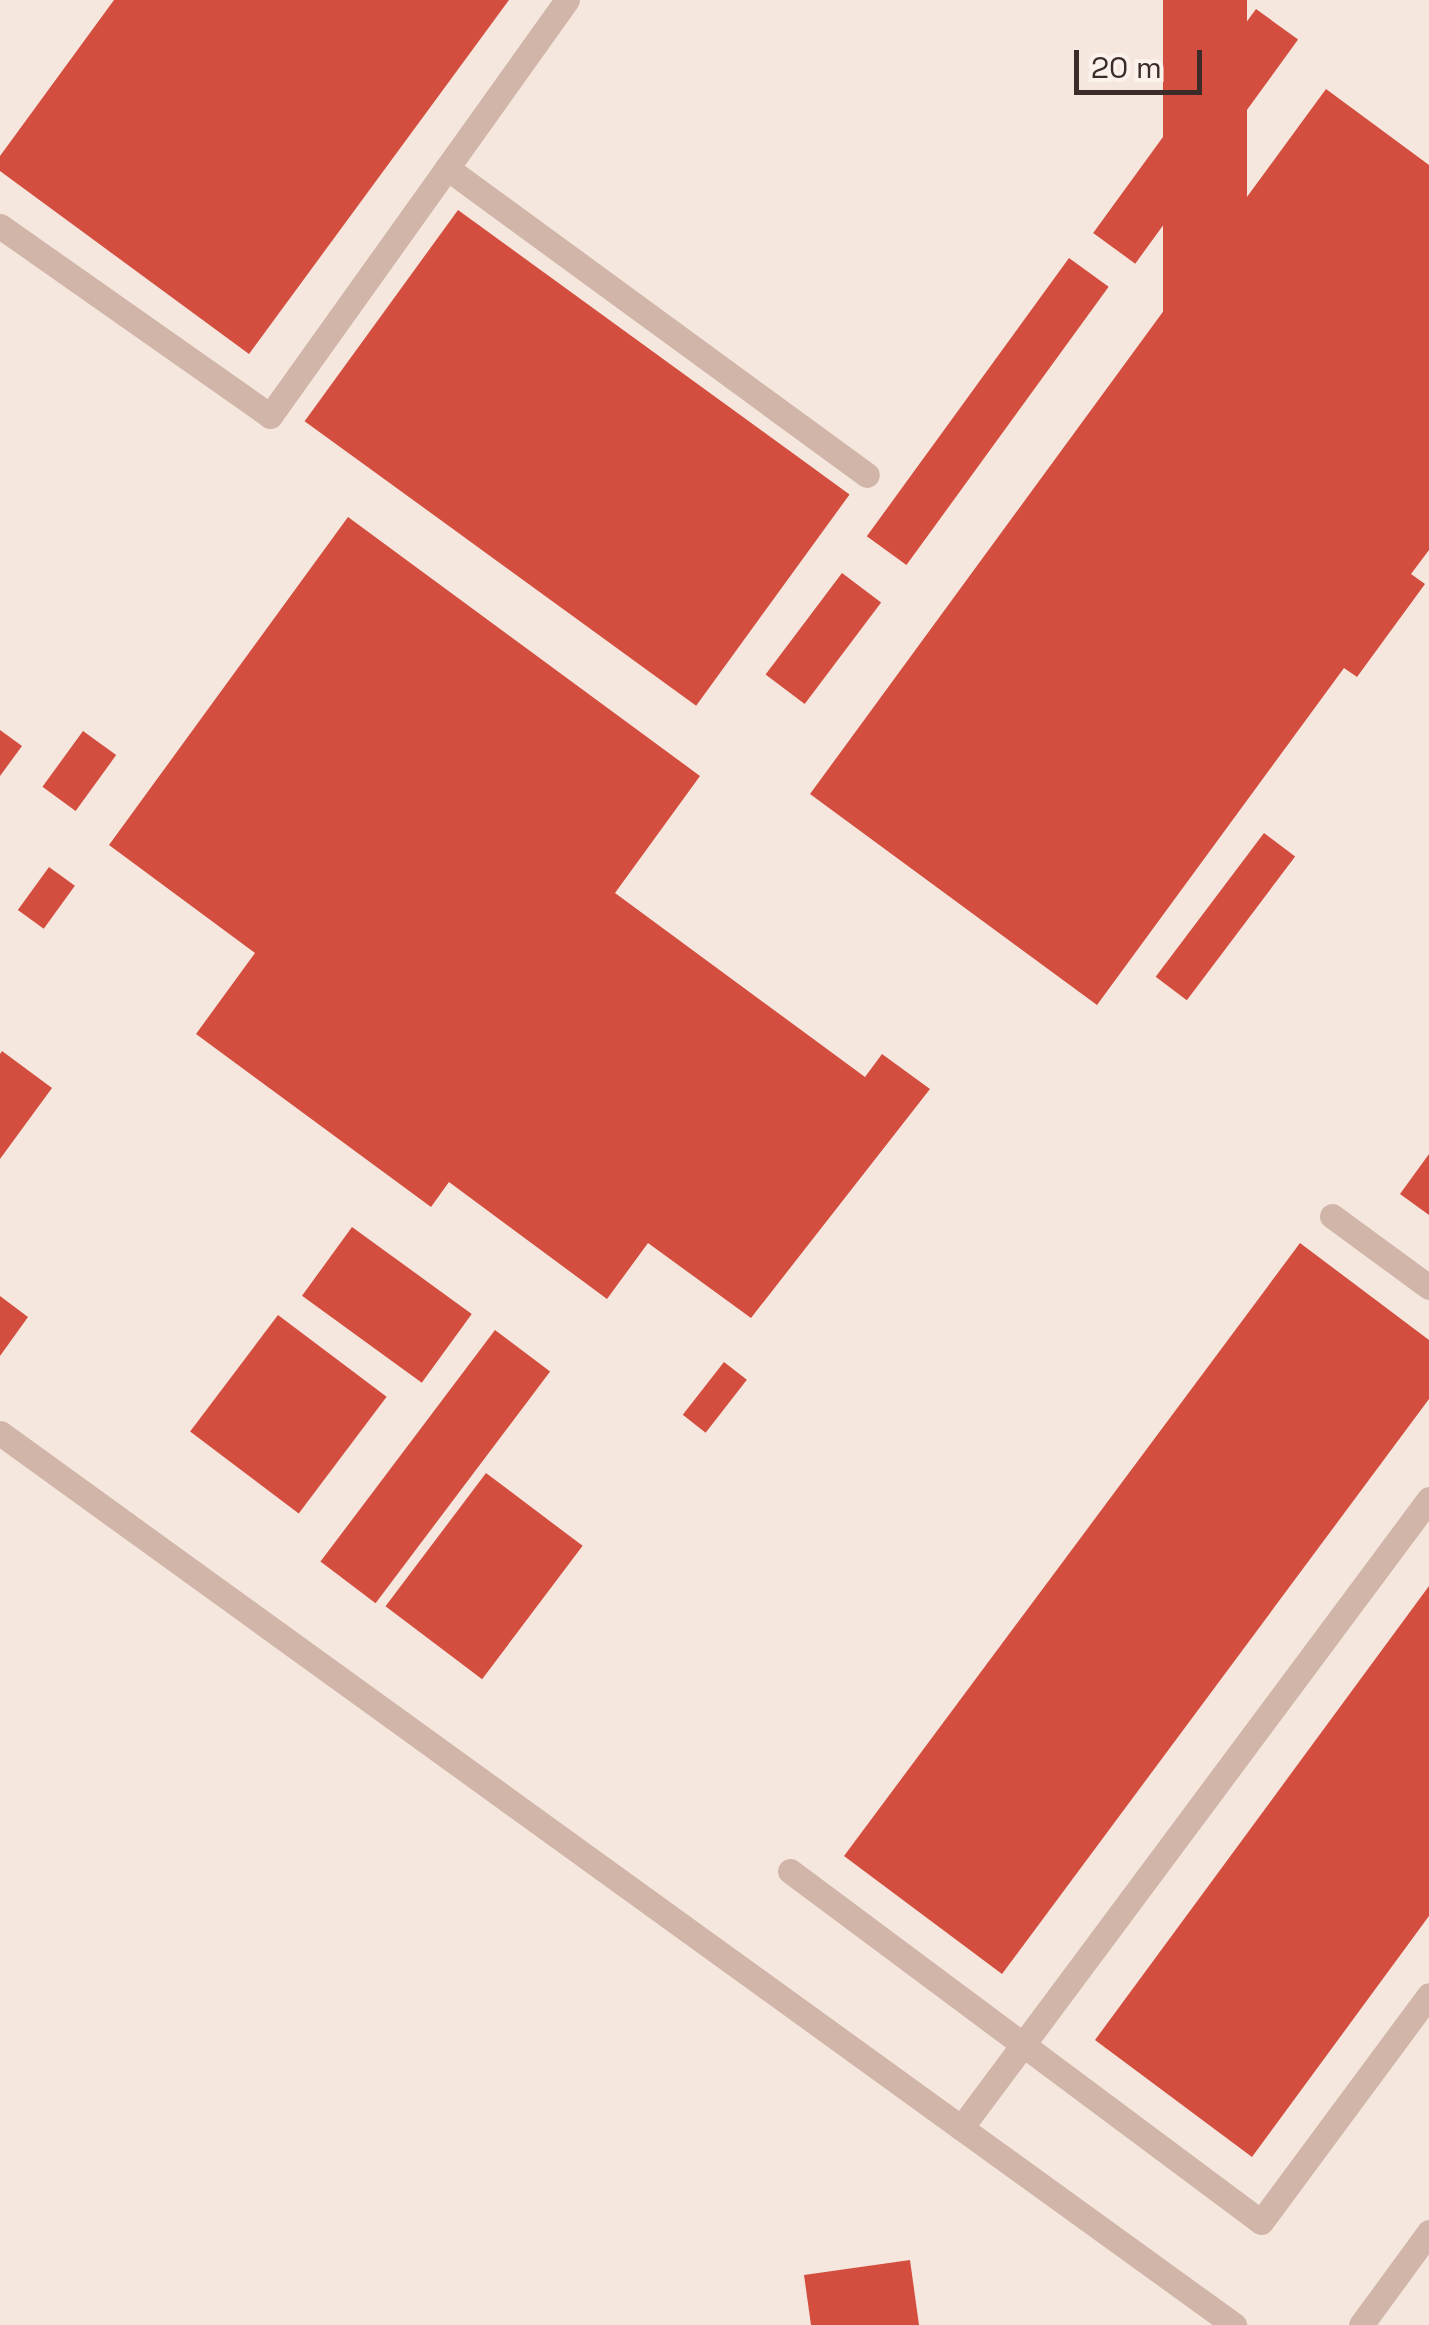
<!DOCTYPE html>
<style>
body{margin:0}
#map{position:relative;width:1429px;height:2325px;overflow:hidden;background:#f5e7de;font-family:"Space Grotesk",sans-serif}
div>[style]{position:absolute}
.building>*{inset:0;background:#d34e3f;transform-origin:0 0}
.service>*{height:25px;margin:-12.5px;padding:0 12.5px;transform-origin:12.5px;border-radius:12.5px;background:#d0b5a8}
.tertiary>*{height:25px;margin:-12.5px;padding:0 12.5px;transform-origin:12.5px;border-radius:12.5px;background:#d0b5a8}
span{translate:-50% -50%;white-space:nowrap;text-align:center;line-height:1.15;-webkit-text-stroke:9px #fcf2ec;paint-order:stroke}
.scale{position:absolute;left:1074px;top:50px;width:128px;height:45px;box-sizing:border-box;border:5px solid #3c2c29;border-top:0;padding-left:12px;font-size:30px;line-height:35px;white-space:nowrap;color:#3c2c29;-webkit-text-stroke:8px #fcf2ec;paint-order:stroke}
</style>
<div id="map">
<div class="building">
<div style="clip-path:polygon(114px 0,509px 0,249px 354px,0 171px,0 156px)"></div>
<div style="left:1163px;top:0;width:84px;height:534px"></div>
<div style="left:1256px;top:9px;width:52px;height:277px;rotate:36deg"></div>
<div style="clip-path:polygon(1326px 89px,1429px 165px,1429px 550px,1411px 574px,1425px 584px,1357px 677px,1344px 668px,1097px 1005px,810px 794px)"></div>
<div style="left:458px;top:210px;width:484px;height:261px;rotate:36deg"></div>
<div style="left:1069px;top:258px;width:49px;height:344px;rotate:36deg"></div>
<div style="clip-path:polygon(348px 517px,700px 776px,615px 893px,865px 1077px,882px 1054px,930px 1089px,751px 1318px,648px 1243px,607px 1299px,449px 1182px,431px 1207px,196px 1034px,255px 953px,109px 845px)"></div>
<div style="left:842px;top:573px;width:49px;height:127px;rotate:37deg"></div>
<div style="clip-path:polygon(0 730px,22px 746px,0 776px)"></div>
<div style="left:83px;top:731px;width:41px;height:69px;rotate:36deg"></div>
<div style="left:1264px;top:833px;width:39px;height:180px;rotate:37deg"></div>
<div style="left:49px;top:867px;width:32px;height:53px;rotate:36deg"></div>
<div style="clip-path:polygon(2px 1051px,52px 1088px,0 1159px,0 1054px)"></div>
<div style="clip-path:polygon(1429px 1154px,1429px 1215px,1400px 1194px)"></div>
<div style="left:352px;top:1227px;width:148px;height:85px;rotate:36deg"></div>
<div style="clip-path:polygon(1300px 1243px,1429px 1340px,1429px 1399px,1002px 1974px,844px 1856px)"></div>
<div style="clip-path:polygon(0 1296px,28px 1317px,0 1356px)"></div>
<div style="left:278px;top:1315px;width:136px;height:146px;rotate:37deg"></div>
<div style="left:495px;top:1330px;width:69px;height:290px;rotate:37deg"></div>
<div style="left:724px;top:1362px;width:29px;height:67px;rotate:38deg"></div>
<div style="left:486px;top:1473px;width:121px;height:167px;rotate:37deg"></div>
<div style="clip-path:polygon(1429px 1586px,1429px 1916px,1252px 2157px,1095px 2040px)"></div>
<div style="clip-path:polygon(910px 2260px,919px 2325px,811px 2325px,804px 2275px)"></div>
</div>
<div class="service">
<div style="left:447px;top:168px;width:520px;rotate:36.17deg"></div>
<div style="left:0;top:226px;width:330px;rotate:35.1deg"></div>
<div style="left:270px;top:416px;width:511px;rotate:-54.48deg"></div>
<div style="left:1332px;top:1216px;width:120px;rotate:36.2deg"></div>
<div style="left:790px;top:1871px;width:587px;rotate:36.69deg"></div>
<div style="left:1261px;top:2222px;width:282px;rotate:-53.5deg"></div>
<div style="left:961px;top:2128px;width:784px;rotate:-53.35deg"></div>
</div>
<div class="tertiary">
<div style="left:0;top:1433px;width:1523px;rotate:35.86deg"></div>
<div style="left:1361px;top:2325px;width:115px;rotate:-53.8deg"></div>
</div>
<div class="scale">20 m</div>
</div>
